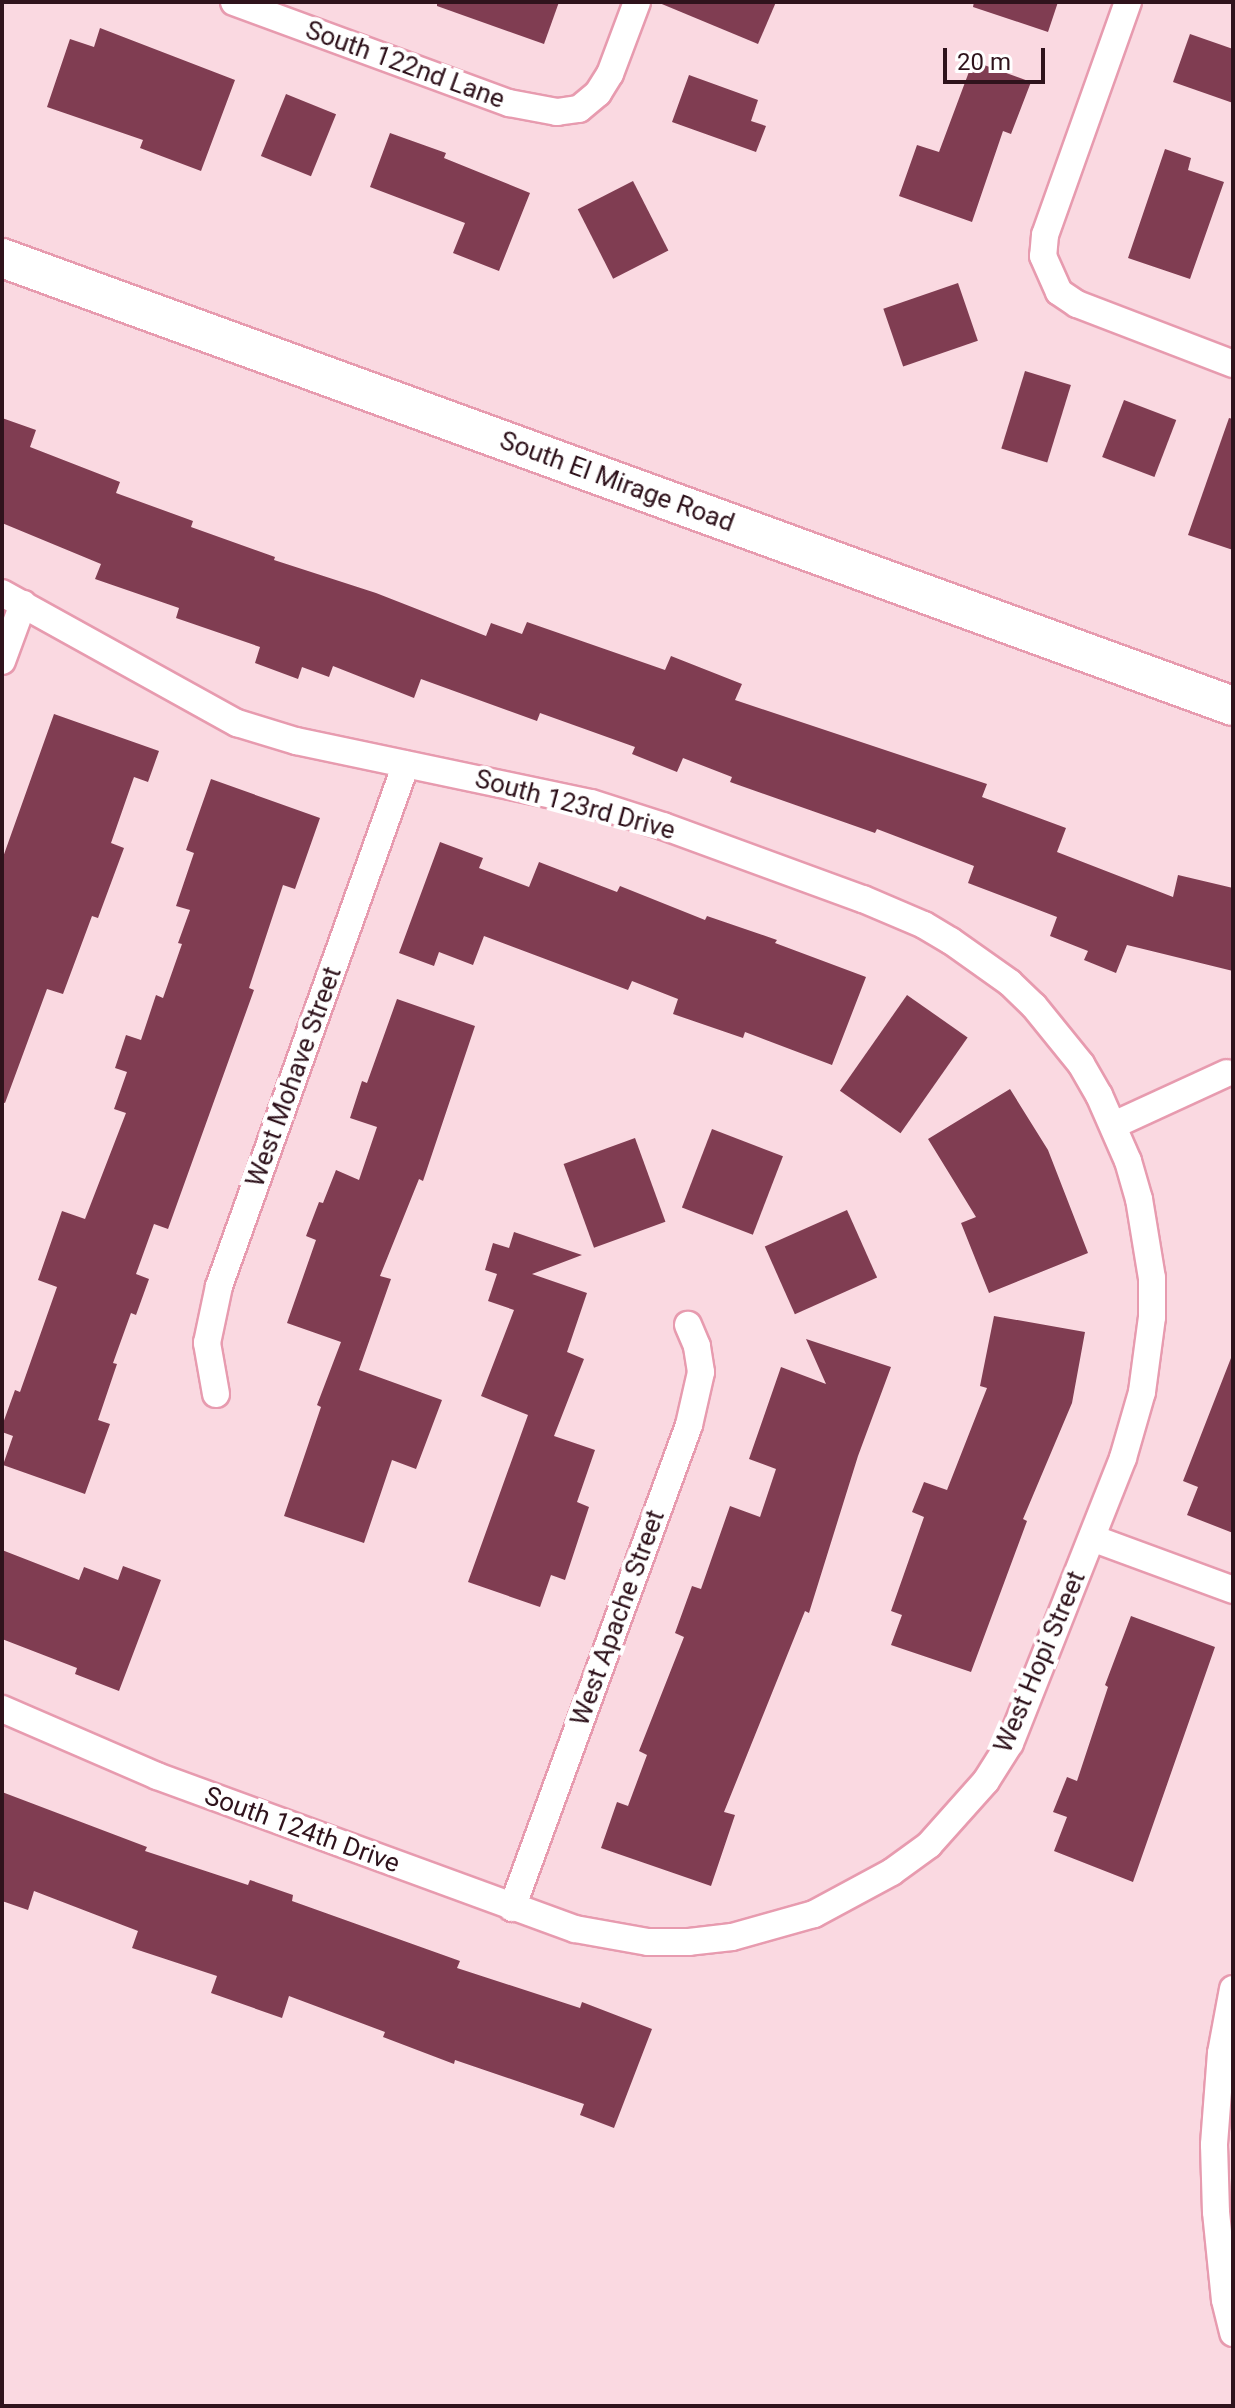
<!DOCTYPE html>
<style>
body{margin:0}
#map{position:relative;width:1235px;height:2408px;overflow:hidden;background:#fad9e1;font-family:Roboto,sans-serif}
div>[style]{position:absolute}
.building>*{inset:0;background:#803d52;transform-origin:0 0}
.roads{filter:drop-shadow(2px 0 #e79baf) drop-shadow(-2px 0 #e79baf) drop-shadow(0 2px #e79baf) drop-shadow(0 -2px #e79baf)}
.minor>*{height:26px;margin:-13px;padding:0 13px;transform-origin:13px;border-radius:13px;background:#fff}
.secondary>*{height:38px;margin:-19px;padding:0 19px;transform-origin:19px;border-radius:19px;background:#fff}
span{translate:-50% -50%;white-space:nowrap;text-align:center;line-height:1.15;-webkit-text-stroke:8px #fff;paint-order:stroke}
.street-label{font-size:26px;color:#2f131c}
.frame{position:absolute;inset:0;border:4px solid #2f131c;pointer-events:none}
.scale{position:absolute;left:943px;top:48px;width:102px;height:36px;box-sizing:border-box;border:4px solid #2f131c;border-top:0;padding-left:10px;font-size:24px;line-height:28px;white-space:nowrap;color:#2f131c;-webkit-text-stroke:6px #fff;paint-order:stroke}
</style>
<div id="map">
<div class="building">
<div style="clip-path:polygon(437px 2px,559px 2px,544px 44px,437px 6px)"></div>
<div style="clip-path:polygon(657px 2px,776px 2px,758px 44px)"></div>
<div style="clip-path:polygon(974px 2px,1058px 2px,1048px 32px,973px 7px)"></div>
<div style="clip-path:polygon(100px 28px,235px 80px,201px 171px,140px 148px,143px 140px,47px 107px,70px 39px,94px 47px)"></div>
<div style="clip-path:polygon(1190px 34px,1233px 49px,1233px 103px,1173px 82px)"></div>
<div style="clip-path:polygon(973px 61px,1031px 82px,1011px 134px,1003px 131px,972px 222px,899px 196px,917px 145px,939px 152px)"></div>
<div style="clip-path:polygon(689px 75px,758px 100px,751px 121px,766px 126px,756px 152px,672px 122px)"></div>
<div style="left:286px;top:94px;width:54px;height:67px;rotate:22deg"></div>
<div style="clip-path:polygon(390px 133px,446px 153px,444px 158px,530px 193px,499px 271px,453px 253px,465px 223px,370px 187px)"></div>
<div style="clip-path:polygon(1165px 149px,1191px 158px,1188px 170px,1224px 182px,1190px 279px,1128px 258px)"></div>
<div style="left:633px;top:181px;width:78px;height:62px;rotate:63deg"></div>
<div style="left:958px;top:283px;width:61px;height:79px;rotate:71deg"></div>
<div style="left:1025px;top:371px;width:48px;height:81px;rotate:17deg"></div>
<div style="left:1124px;top:400px;width:56px;height:61px;rotate:21deg"></div>
<div style="clip-path:polygon(2px 418px,36px 430px,30px 447px,120px 482px,116px 493px,193px 521px,191px 527px,275px 557px,274px 560px,376px 593px,486px 636px,491px 623px,522px 634px,527px 622px,665px 670px,671px 656px,742px 684px,735px 700px,987px 784px,982px 797px,1066px 828px,1057px 852px,1173px 897px,1178px 875px,1233px 888px,1233px 971px,1127px 945px,1116px 973px,1084px 960px,1088px 951px,1050px 936px,1057px 917px,968px 883px,974px 866px,877px 829px,875px 833px,730px 782px,732px 777px,683px 758px,677px 772px,632px 754px,635px 747px,540px 713px,537px 721px,421px 679px,414px 698px,333px 666px,329px 677px,302px 667px,298px 679px,255px 663px,260px 647px,176px 618px,179px 608px,95px 579px,101px 564px,2px 523px)"></div>
<div style="clip-path:polygon(1229px 418px,1233px 419px,1233px 550px,1188px 535px)"></div>
<div style="clip-path:polygon(54px 714px,159px 751px,148px 782px,134px 777px,111px 843px,124px 848px,98px 918px,92px 916px,63px 994px,47px 989px,5px 1103px,2px 1102px,2px 860px)"></div>
<div style="clip-path:polygon(211px 779px,320px 818px,295px 889px,283px 885px,249px 988px,254px 990px,168px 1229px,154px 1224px,136px 1274px,149px 1279px,136px 1315px,131px 1313px,113px 1363px,117px 1364px,98px 1420px,110px 1424px,85px 1494px,3px 1465px,13px 1436px,2px 1432px,2px 1426px,15px 1390px,20px 1392px,57px 1287px,38px 1280px,62px 1211px,85px 1219px,126px 1113px,114px 1109px,127px 1072px,115px 1068px,126px 1035px,141px 1040px,156px 995px,163px 998px,182px 944px,178px 943px,190px 910px,176px 906px,194px 853px,186px 850px)"></div>
<div style="clip-path:polygon(440px 842px,483px 858px,479px 868px,529px 887px,539px 862px,617px 892px,620px 886px,705px 920px,707px 916px,777px 940px,775px 943px,866px 977px,832px 1065px,745px 1032px,743px 1038px,673px 1014px,678px 999px,632px 981px,628px 990px,484px 936px,473px 965px,439px 952px,434px 966px,399px 953px)"></div>
<div style="left:907px;top:995px;width:74px;height:117px;rotate:35deg"></div>
<div style="clip-path:polygon(397px 999px,475px 1026px,423px 1181px,419px 1179px,380px 1276px,391px 1279px,359px 1370px,442px 1400px,416px 1469px,392px 1460px,364px 1543px,284px 1516px,321px 1407px,317px 1405px,341px 1342px,287px 1323px,316px 1240px,306px 1236px,319px 1202px,323px 1203px,336px 1170px,359px 1180px,377px 1127px,350px 1118px,362px 1081px,367px 1083px)"></div>
<div style="clip-path:polygon(1010px 1089px,1048px 1150px,1088px 1253px,989px 1293px,961px 1223px,976px 1217px,928px 1139px)"></div>
<div style="left:712px;top:1129px;width:76px;height:84px;rotate:21deg"></div>
<div style="left:635px;top:1138px;width:89px;height:76px;rotate:70deg"></div>
<div style="left:847px;top:1210px;width:74px;height:90px;rotate:66deg"></div>
<div style="clip-path:polygon(514px 1232px,582px 1255px,532px 1274px,587px 1293px,567px 1352px,584px 1359px,554px 1436px,595px 1450px,577px 1502px,589px 1507px,565px 1580px,551px 1575px,540px 1607px,468px 1582px,528px 1415px,481px 1396px,514px 1310px,488px 1301px,497px 1274px,485px 1270px,493px 1243px,509px 1248px)"></div>
<div style="clip-path:polygon(994px 1316px,1085px 1332px,1072px 1403px,1023px 1519px,1027px 1521px,971px 1672px,891px 1645px,902px 1615px,891px 1611px,924px 1517px,912px 1512px,924px 1482px,947px 1490px,987px 1388px,980px 1386px)"></div>
<div style="clip-path:polygon(806px 1339px,891px 1367px,858px 1456px,809px 1613px,805px 1611px,724px 1812px,735px 1815px,711px 1886px,601px 1848px,617px 1802px,628px 1806px,647px 1755px,639px 1751px,684px 1637px,675px 1633px,692px 1586px,701px 1589px,730px 1506px,760px 1517px,776px 1469px,749px 1459px,781px 1367px,826px 1384px)"></div>
<div style="clip-path:polygon(1231px 1358px,1233px 1359px,1233px 1533px,1187px 1515px,1198px 1487px,1183px 1481px)"></div>
<div style="clip-path:polygon(2px 1550px,79px 1580px,84px 1567px,118px 1580px,123px 1566px,161px 1580px,119px 1691px,75px 1674px,77px 1668px,2px 1639px)"></div>
<div style="clip-path:polygon(1131px 1616px,1215px 1647px,1133px 1882px,1054px 1851px,1067px 1817px,1053px 1812px,1067px 1777px,1077px 1781px,1108px 1687px,1105px 1685px)"></div>
<div style="clip-path:polygon(2px 1792px,147px 1847px,145px 1851px,248px 1885px,250px 1880px,293px 1895px,292px 1901px,460px 1961px,457px 1968px,580px 2008px,582px 2002px,652px 2029px,614px 2128px,580px 2115px,584px 2104px,455px 2060px,454px 2064px,383px 2037px,385px 2032px,289px 1996px,282px 2018px,211px 1993px,217px 1976px,132px 1948px,138px 1931px,34px 1891px,28px 1910px,2px 1901px)"></div>
</div>
<div class="roads">
<div class="minor">
<div style="left:234px;top:2px;width:293px;rotate:20.2deg"></div>
<div style="left:509px;top:103px;width:49px;rotate:10.6deg"></div>
<div style="left:557px;top:112px;width:22px;rotate:-8deg"></div>
<div style="left:579px;top:109px;width:25px;rotate:-40deg"></div>
<div style="left:598px;top:93px;width:22px;rotate:-58deg"></div>
<div style="left:610px;top:74px;width:77px;rotate:-69.4deg"></div>
<div style="left:1128px;top:2px;width:247px;rotate:109.6deg"></div>
<div style="left:1045px;top:235px;width:21px;rotate:95deg"></div>
<div style="left:1043px;top:256px;width:39px;rotate:66deg"></div>
<div style="left:1059px;top:292px;width:22px;rotate:34deg"></div>
<div style="left:1077px;top:304px;width:167px;rotate:21deg"></div>
<div style="left:2px;top:593px;width:269px;rotate:29deg"></div>
<div style="left:237px;top:723px;width:62px;rotate:17deg"></div>
<div style="left:296px;top:741px;width:301px;rotate:11.9deg"></div>
<div style="left:591px;top:803px;width:76px;rotate:17.7deg"></div>
<div style="left:663px;top:826px;width:213px;rotate:20.1deg"></div>
<div style="left:863px;top:899px;width:66px;rotate:23.1deg"></div>
<div style="left:924px;top:925px;width:31px;rotate:31deg"></div>
<div style="left:951px;top:941px;width:72px;rotate:35.4deg"></div>
<div style="left:1010px;top:983px;width:33px;rotate:44deg"></div>
<div style="left:1034px;top:1006px;width:75px;rotate:51deg"></div>
<div style="left:1081px;top:1064px;width:36px;rotate:60deg"></div>
<div style="left:1099px;top:1095px;width:72px;rotate:66.3deg"></div>
<div style="left:1128px;top:1161px;width:40px;rotate:74deg"></div>
<div style="left:1139px;top:1199px;width:80px;rotate:80.7deg"></div>
<div style="left:1152px;top:1278px;width:39px;rotate:90deg"></div>
<div style="left:1152px;top:1317px;width:76px;rotate:97.6deg"></div>
<div style="left:1142px;top:1392px;width:69px;rotate:106.1deg"></div>
<div style="left:1123px;top:1458px;width:307px;rotate:111.6deg"></div>
<div style="left:1010px;top:1743px;width:45px;rotate:122.3deg"></div>
<div style="left:986px;top:1781px;width:86px;rotate:131.7deg"></div>
<div style="left:929px;top:1845px;width:46px;rotate:143.9deg"></div>
<div style="left:892px;top:1872px;width:89px;rotate:151.7deg"></div>
<div style="left:814px;top:1914px;width:85px;rotate:164.3deg"></div>
<div style="left:732px;top:1937px;width:43px;rotate:173.4deg"></div>
<div style="left:689px;top:1942px;width:41px;rotate:180deg"></div>
<div style="left:648px;top:1942px;width:74px;rotate:-169.9deg"></div>
<div style="left:575px;top:1929px;width:445px;rotate:-159.9deg"></div>
<div style="left:157px;top:1776px;width:169px;rotate:-156.6deg"></div>
<div style="left:2px;top:661px;width:61px;rotate:-69.8deg"></div>
<div style="left:1114px;top:1125px;width:124px;rotate:-24.7deg"></div>
<div style="left:216px;top:1394px;width:52px;rotate:-100deg"></div>
<div style="left:207px;top:1343px;width:58px;rotate:-78.1deg"></div>
<div style="left:219px;top:1286px;width:554px;rotate:-70.29deg"></div>
<div style="left:1092px;top:1538px;width:150px;rotate:20.2deg"></div>
<div style="left:512px;top:1908px;width:514px;rotate:-69.87deg"></div>
<div style="left:689px;top:1425px;width:54px;rotate:-77.2deg"></div>
<div style="left:701px;top:1372px;width:26px;rotate:-99deg"></div>
<div style="left:697px;top:1346px;width:23px;rotate:-113deg"></div>
<div style="left:1233px;top:1989px;width:65px;rotate:100.6deg"></div>
<div style="left:1221px;top:2053px;width:92px;rotate:94.4deg"></div>
<div style="left:1214px;top:2145px;width:67px;rotate:88.3deg"></div>
<div style="left:1216px;top:2212px;width:88px;rotate:84.2deg"></div>
<div style="left:1225px;top:2300px;width:34px;rotate:76deg"></div>
</div>
<div class="secondary">
<div style="left:2px;top:258px;width:1310px;rotate:20deg"></div>
</div>
</div>
<div class="street-label">
<span style="left:405px;top:65px;rotate:20deg">South 122nd Lane</span>
<span style="left:617px;top:482px;rotate:20deg">South El Mirage Road</span>
<span style="left:575px;top:805px;rotate:15deg">South 123rd Drive</span>
<span style="left:294px;top:1077px;rotate:-70deg">West Mohave Street</span>
<span style="left:618px;top:1618px;rotate:-70deg">West Apache Street</span>
<span style="left:1040px;top:1662px;rotate:-67deg">West Hopi Street</span>
<span style="left:302px;top:1830px;rotate:20deg">South 124th Drive</span>
</div>
<div class="frame"></div>
<div class="scale">20 m</div>
</div>
